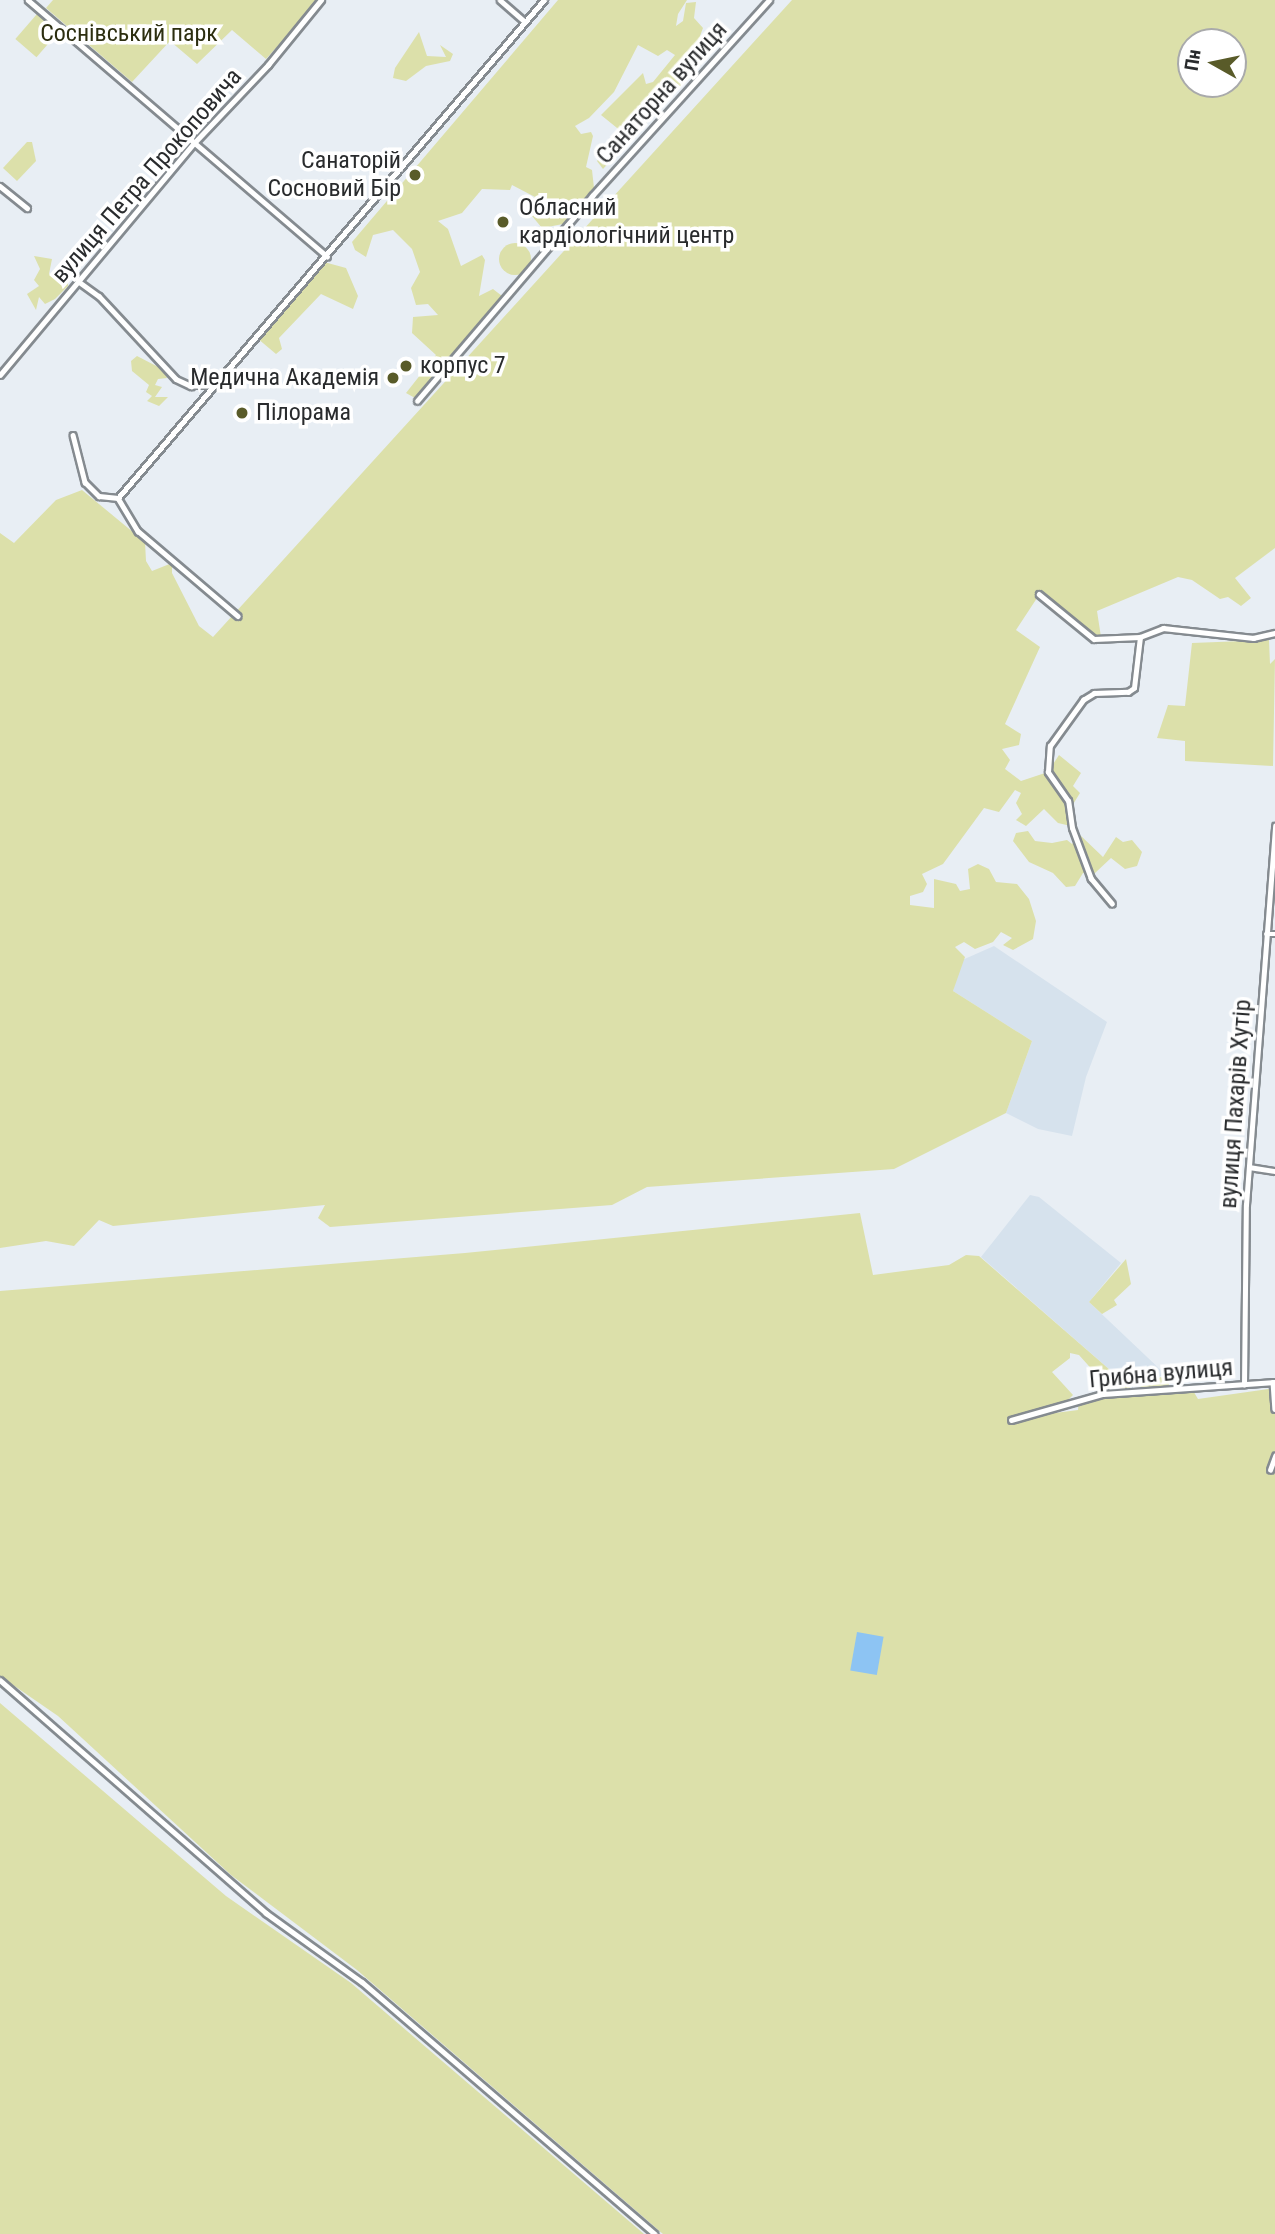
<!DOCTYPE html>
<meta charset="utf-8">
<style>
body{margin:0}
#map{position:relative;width:1275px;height:2234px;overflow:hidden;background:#e8eef4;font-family:"Roboto Condensed",sans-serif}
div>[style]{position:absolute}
.built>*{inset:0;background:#d6e2ed}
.green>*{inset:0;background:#dce0aa;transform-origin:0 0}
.round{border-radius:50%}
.water>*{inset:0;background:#8dc4f3;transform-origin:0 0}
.roads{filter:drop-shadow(2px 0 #858b90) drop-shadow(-2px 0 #858b90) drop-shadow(0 2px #858b90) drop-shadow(0 -2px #858b90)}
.minor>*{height:4.5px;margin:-2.25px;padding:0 2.25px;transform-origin:2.25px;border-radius:2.25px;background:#fff}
.dots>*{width:19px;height:19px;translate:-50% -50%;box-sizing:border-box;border:4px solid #fff;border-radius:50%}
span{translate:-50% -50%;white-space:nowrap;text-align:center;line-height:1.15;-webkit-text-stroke:7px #fff;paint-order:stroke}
.park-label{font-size:24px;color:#2c2e10}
.street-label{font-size:24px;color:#292b2d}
.poi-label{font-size:24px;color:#292b2d}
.right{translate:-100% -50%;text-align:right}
.left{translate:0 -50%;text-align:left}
.north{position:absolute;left:1177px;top:28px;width:70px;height:70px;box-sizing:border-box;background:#fff;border:2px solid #a9aaab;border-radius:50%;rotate:279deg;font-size:19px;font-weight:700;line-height:28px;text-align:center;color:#292b2d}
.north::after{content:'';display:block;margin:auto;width:24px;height:32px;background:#595b29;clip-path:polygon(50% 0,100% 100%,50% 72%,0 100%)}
</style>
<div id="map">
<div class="built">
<div style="clip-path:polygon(994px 946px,1107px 1022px,1086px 1077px,1072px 1136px,1038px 1129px,1006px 1113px,1032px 1041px,953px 991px,960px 961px)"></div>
<div style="clip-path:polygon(1030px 1195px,1039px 1197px,1121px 1263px,1089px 1302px,1165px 1374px,1133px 1390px,981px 1257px)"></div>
</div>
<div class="green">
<div style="clip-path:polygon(53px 0,319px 0,266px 59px,232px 30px,197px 64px,170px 41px,132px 82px,46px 8px)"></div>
<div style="clip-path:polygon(558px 0,687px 0,678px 14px,676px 26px,683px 21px,686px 3px,696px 2px,694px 18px,703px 28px,700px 36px,713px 51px,603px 169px,597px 161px,622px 132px,601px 115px,643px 73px,646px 84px,653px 82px,675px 55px,667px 50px,658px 56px,638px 45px,614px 92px,589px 118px,575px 126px,581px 134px,591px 132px,593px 136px,586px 167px,592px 170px,594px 188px,563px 224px,542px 228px,527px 210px,535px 197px,512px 185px,510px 190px,482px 189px,462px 213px,438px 221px,448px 229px,461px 266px,482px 255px,485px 260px,479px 296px,493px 289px,502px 296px,415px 398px,406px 393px,436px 355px,412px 333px,413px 317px,438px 315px,428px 304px,416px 305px,411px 288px,420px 272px,412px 249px,393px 230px,373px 235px,366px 257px,355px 250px,352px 242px)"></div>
<div style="clip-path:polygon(evenodd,792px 0,1275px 0,1275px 548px,1235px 578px,1251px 598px,1241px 606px,1228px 597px,1220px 599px,1192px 580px,1178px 577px,1097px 611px,1101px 637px,1094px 639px,1039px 595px,1016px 630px,1040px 647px,1005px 724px,1021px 734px,1019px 745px,1002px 749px,1010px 760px,1005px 769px,1021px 781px,1048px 772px,1059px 755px,1081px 773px,1073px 786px,1080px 793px,1072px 806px,1075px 827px,1058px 823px,1044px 809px,1026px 826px,1016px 820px,1022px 814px,1016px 803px,1021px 793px,1015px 790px,999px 812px,984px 808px,943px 864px,922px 874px,927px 884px,923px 892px,910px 896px,910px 905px,934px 908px,934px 879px,956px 884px,960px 891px,970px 889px,968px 869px,978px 864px,989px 869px,996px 882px,1017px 884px,1029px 899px,1036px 921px,1033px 939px,1013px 950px,1003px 945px,1012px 938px,1001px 932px,993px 942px,975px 949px,964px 942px,955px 947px,965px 957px,953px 991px,1032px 1041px,1006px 1113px,894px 1169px,647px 1187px,612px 1205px,330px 1227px,318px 1218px,325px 1205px,113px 1226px,99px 1220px,74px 1246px,46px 1241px,0 1248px,0 533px,14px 543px,56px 500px,82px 490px,145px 542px,146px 561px,152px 571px,172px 563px,172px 573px,199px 626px,213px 637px,792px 0,1191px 42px,1233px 42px,1233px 84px,1191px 84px,1191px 42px)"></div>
<div style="left:37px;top:14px;width:28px;height:33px;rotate:41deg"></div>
<div style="clip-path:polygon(419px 32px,427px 56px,446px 57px,440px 45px,453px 54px,450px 61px,426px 66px,406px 81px,393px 78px,395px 68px)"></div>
<div style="clip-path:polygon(27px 142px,32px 142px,36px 161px,17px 181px,3px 168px)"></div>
<div class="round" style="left:499px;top:243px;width:32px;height:32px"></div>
<div style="clip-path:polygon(34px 256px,52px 259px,49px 274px,68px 279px,68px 286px,55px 299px,45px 304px,39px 297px,36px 310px,27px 294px,39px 286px,34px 280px,40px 269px)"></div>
<div style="clip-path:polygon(324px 262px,346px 268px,358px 296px,353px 309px,321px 294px,279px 338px,282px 349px,276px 354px,257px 338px)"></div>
<div style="clip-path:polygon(137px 356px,164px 370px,167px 378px,158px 379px,155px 385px,162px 387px,155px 397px,168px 397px,159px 406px,147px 401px,152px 396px,146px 392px,149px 385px,132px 371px,131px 361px)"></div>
<div style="clip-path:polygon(1269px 640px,1270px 664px,1275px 659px,1273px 766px,1185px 761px,1185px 741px,1157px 738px,1168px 705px,1185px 706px,1192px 643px)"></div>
<div style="clip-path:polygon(1028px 831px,1035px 841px,1052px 843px,1067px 840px,1072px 844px,1080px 835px,1103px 857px,1116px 837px,1123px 842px,1132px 840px,1142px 852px,1137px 866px,1125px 869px,1111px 858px,1094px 874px,1083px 873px,1075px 886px,1066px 887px,1053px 873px,1029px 862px,1013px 841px,1016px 833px)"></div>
<div style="clip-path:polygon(evenodd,860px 1213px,873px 1275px,949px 1265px,966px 1255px,979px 1256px,1133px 1390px,1161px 1377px,1169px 1384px,1168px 1391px,1192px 1389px,1198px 1399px,1275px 1388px,1275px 2234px,663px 2234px,357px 1970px,231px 1875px,58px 1716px,0 1676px,0 1291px,465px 1253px,860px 1213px,1070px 1353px,1079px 1355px,1104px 1383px,1114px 1381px,1124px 1393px,1079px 1399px,1078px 1410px,1055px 1413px,1073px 1395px,1052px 1372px,1070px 1358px,1070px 1353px)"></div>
<div style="clip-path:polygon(1126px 1259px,1131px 1284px,1114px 1300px,1117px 1305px,1102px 1314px,1089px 1302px)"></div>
<div style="clip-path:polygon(0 1703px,226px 1896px,351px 1983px,644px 2234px,0 2234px)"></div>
</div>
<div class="water">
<div style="left:857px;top:1632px;width:27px;height:39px;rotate:10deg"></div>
</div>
<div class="roads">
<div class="minor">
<div style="left:28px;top:0;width:394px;rotate:40.6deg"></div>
<div style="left:500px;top:0;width:33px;rotate:41deg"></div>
<div style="left:0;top:186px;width:35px;rotate:39deg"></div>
<div style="left:78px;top:281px;width:26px;rotate:36deg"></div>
<div style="left:99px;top:296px;width:113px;rotate:47.1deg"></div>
<div style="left:176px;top:379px;width:17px;rotate:25deg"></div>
<div style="left:191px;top:386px;width:22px"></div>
<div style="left:0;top:375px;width:302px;rotate:-50.1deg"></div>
<div style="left:194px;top:143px;width:108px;rotate:-46.5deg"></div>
<div style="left:268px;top:65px;width:84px;rotate:-50.8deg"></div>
<div style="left:417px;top:401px;width:270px;rotate:-49.5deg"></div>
<div style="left:592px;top:196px;width:264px;rotate:-47.9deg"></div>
<div style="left:73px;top:435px;width:49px;rotate:75.7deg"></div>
<div style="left:85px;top:482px;width:20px;rotate:45deg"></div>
<div style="left:99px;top:496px;width:19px;rotate:6deg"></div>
<div style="left:118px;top:498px;width:655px;rotate:-49.46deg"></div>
<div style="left:118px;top:498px;width:39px;rotate:59deg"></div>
<div style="left:138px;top:531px;width:131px;rotate:40.4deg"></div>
<div style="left:1039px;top:594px;width:71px;rotate:39.3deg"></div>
<div style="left:1094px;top:639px;width:46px;rotate:-2.5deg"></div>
<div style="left:1112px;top:904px;width:33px;rotate:-130deg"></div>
<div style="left:1091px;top:879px;width:54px;rotate:-110.4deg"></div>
<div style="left:1072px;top:828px;width:27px;rotate:-98deg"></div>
<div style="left:1068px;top:801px;width:35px;rotate:-125deg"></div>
<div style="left:1048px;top:772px;width:26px;rotate:-86deg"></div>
<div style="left:1050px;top:746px;width:57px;rotate:-54.3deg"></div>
<div style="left:1083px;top:700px;width:13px;rotate:-32deg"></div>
<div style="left:1094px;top:693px;width:34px;rotate:-2deg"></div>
<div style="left:1128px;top:692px;width:7px;rotate:-34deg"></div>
<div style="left:1134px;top:688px;width:51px;rotate:-83.3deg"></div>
<div style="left:1140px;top:637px;width:25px;rotate:-21deg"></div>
<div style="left:1163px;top:628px;width:91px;rotate:6.3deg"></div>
<div style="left:1253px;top:638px;width:23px;rotate:-13deg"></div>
<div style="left:1266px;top:934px;width:9px"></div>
<div style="left:1249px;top:1167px;width:26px;rotate:9deg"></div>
<div style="left:1273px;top:1382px;width:27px;rotate:86deg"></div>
<div style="left:1244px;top:1385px;width:180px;rotate:-89.4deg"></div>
<div style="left:1246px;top:1205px;width:380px;rotate:-85.6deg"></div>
<div style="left:1011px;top:1420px;width:96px;rotate:-15.8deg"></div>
<div style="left:1103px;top:1394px;width:172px;rotate:-4deg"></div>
<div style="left:1270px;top:1470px;width:15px;rotate:-70deg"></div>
<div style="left:0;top:1680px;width:354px;rotate:41.2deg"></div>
<div style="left:266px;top:1913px;width:118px;rotate:35.7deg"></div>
<div style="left:362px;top:1982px;width:386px;rotate:40.7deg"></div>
</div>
</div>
<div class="dots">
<div style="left:415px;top:175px;background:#595b29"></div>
<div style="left:503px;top:222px;background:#595b29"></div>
<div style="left:406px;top:366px;background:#595b29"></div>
<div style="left:393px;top:378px;background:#595b29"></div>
<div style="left:242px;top:413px;background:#595b29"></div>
</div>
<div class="park-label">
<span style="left:129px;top:34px">Соснівський парк</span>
</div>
<div class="street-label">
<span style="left:662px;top:93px;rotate:-48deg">Санаторна вулиця</span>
<span style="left:147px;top:176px;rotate:-49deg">вулиця Петра Прокоповича</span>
<span style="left:1236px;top:1104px;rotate:-86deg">вулиця Пахарів Хутір</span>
<span style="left:1161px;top:1374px;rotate:-5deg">Грибна вулиця</span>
</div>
<div class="poi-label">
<span class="right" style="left:401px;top:175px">Санаторій<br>Сосновий Бір</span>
<span class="left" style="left:519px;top:222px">Обласний<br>кардіологічний центр</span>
<span class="left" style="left:420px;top:366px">корпус 7</span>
<span class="right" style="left:379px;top:378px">Медична Академія</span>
<span class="left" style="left:256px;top:413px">Пілорама</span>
</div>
<div class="north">Пн</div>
</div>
